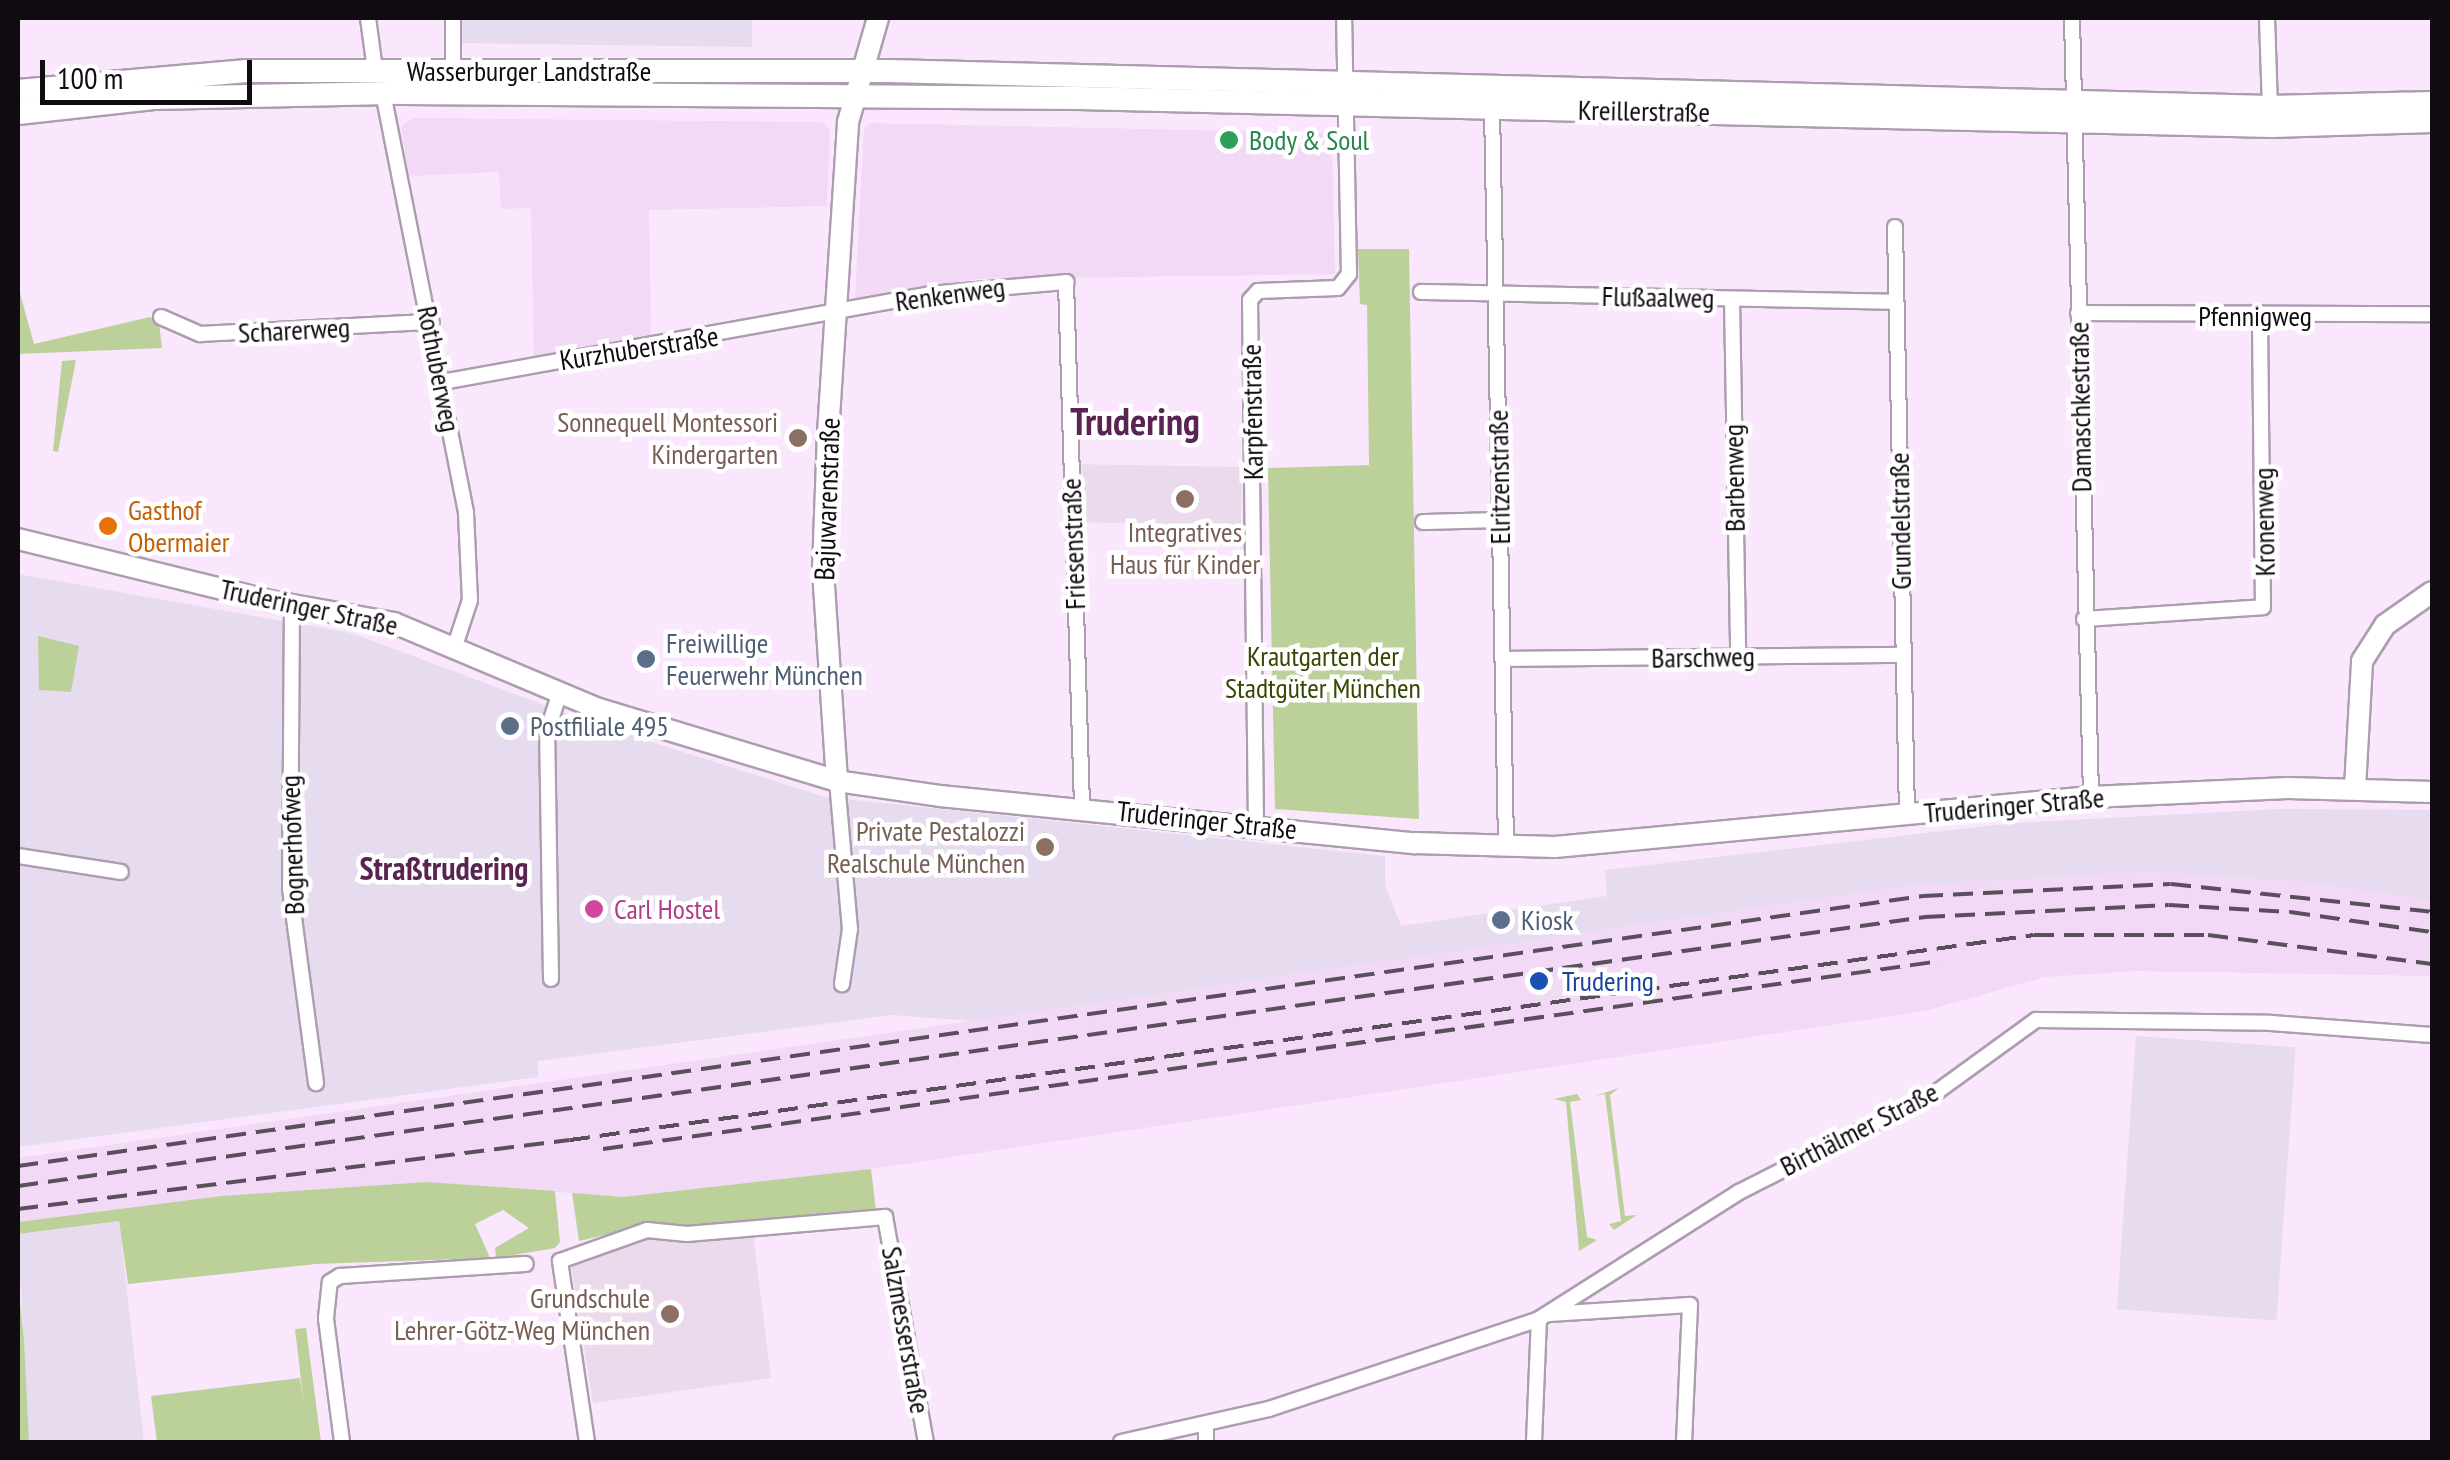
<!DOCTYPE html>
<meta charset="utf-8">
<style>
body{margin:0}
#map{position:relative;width:2450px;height:1460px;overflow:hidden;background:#fae7fd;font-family:"PT Sans Narrow",sans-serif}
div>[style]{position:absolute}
.commercial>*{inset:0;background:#e6dbef;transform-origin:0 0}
.built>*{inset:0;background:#f2d9f5}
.education>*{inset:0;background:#eadaec;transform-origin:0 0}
.green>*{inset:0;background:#bcd099}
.roads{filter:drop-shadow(2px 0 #ae9cb1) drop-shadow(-2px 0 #ae9cb1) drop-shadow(0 2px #ae9cb1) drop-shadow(0 -2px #ae9cb1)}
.street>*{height:14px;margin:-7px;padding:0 7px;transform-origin:7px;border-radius:7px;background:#fff}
.secondary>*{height:20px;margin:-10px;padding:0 10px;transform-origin:10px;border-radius:10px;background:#fff}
.primary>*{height:22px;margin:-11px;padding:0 11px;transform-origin:11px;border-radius:11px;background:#fff}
.rail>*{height:4px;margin-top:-2px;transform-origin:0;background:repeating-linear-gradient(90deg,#5a505b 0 20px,transparent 0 30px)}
.dots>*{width:28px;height:28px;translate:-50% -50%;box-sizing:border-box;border:5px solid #fff;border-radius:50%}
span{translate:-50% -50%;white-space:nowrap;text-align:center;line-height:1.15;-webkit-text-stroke:9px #fff;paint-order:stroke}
.street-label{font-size:28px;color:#100a11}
.leisure-label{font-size:28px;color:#27864d}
.left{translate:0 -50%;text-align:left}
.education-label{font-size:28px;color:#785e54}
.right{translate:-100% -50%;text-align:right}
.food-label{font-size:28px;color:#c56008}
.service-label{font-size:28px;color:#4e5e75}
.park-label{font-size:28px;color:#354700}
.hotel-label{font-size:28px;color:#b23c85}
.transit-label{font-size:28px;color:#164399}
.quarter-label{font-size:32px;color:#592451;font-weight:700}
.district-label{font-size:38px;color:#592451;font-weight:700}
.frame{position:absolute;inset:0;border:20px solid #100a11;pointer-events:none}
.scale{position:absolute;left:40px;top:60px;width:212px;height:45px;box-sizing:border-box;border:5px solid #100a11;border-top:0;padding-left:12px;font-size:30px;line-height:35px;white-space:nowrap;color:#100a11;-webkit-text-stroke:8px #fff;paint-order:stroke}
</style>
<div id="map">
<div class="commercial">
<div style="clip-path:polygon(459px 18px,752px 18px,752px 47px,460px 43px)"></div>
<div style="clip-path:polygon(18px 574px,351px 633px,601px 726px,825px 797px,1385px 856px,1385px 885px,1401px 926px,1607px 896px,1605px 870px,2013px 823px,2279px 809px,2432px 810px,2432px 901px,2304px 882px,2148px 872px,1916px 885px,972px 1021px,892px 1015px,538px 1061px,538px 1077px,18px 1147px)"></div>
<div style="left:2136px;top:1036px;width:160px;height:274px;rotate:4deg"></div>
<div style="clip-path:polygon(119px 1221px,144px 1442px,29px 1442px,18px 1234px)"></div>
</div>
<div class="built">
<div style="clip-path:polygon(413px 118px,822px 122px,830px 130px,827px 206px,649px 210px,651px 339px,534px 357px,531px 208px,501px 209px,499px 172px,409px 176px,401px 127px)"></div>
<div style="clip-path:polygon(870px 123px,1325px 133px,1332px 141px,1335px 274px,978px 279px,855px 300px,864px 128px)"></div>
<div style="clip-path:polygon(2148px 872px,2304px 882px,2432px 901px,2432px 976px,2136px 971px,2045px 977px,1925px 1011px,871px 1169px,623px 1197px,426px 1182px,221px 1196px,18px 1222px,18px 1158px,1916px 885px)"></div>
</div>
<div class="education">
<div style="left:1242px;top:467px;width:58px;height:160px;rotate:91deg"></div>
<div style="clip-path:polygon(753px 1234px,771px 1378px,593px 1403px,571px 1263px,643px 1239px)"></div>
</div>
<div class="green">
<div style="clip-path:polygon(1358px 249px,1409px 249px,1419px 819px,1275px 809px,1268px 468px,1369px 465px,1367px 305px,1360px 304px)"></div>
<div style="clip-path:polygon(18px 286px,34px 344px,150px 317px,159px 322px,162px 348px,18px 354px)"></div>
<div style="clip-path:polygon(76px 360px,58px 452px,53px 451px,62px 361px)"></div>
<div style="clip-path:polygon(38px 636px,79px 646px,71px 692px,39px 690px)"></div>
<div style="clip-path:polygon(1619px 1088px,1610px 1095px,1625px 1216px,1637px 1215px,1614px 1230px,1609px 1224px,1621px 1221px,1605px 1094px,1595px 1096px)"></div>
<div style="clip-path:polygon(1577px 1094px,1581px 1100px,1570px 1102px,1587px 1237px,1597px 1240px,1579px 1251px,1566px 1102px,1554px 1099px)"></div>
<div style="clip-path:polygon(871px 1169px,876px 1211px,687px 1228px,656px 1223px,579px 1241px,572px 1193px,623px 1197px)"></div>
<div style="clip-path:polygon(426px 1182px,555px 1191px,560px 1242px,555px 1248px,496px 1258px,495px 1248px,529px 1228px,503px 1210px,475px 1224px,490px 1258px,316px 1264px,128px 1284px,119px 1221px,18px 1234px,18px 1222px,221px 1196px)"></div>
<div style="clip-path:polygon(18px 1282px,24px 1340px,29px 1442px,18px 1442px)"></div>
<div style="clip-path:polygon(306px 1328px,321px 1442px,157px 1442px,151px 1396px,300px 1378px,304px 1405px,295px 1329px)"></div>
</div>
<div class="roads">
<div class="street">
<div style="left:368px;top:18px;width:52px;rotate:82.3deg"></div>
<div style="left:453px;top:18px;width:53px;rotate:90deg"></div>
<div style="left:2072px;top:18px;width:779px;rotate:88.6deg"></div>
<div style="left:2267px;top:18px;width:89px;rotate:88.1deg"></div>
<div style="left:383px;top:93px;width:428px;rotate:78.8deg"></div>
<div style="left:466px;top:513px;width:87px;rotate:87.4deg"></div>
<div style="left:470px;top:600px;width:48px;rotate:108.1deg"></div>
<div style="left:1492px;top:108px;width:739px;rotate:88.91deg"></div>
<div style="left:1895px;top:227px;width:588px;rotate:88.83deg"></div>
<div style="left:1421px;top:292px;width:475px;rotate:1.2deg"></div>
<div style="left:1732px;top:299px;width:357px;rotate:89deg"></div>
<div style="left:2078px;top:313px;width:354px;rotate:0.2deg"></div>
<div style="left:161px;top:317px;width:43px;rotate:23.6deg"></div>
<div style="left:200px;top:334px;width:232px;rotate:-3deg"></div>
<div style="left:442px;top:382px;width:495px;rotate:-10.2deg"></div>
<div style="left:929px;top:294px;width:138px;rotate:-5deg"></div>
<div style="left:1066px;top:282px;width:524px;rotate:88.25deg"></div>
<div style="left:1423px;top:522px;width:78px;rotate:-1.5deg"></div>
<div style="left:292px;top:605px;width:283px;rotate:90.4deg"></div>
<div style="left:290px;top:888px;width:197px;rotate:82.4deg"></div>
<div style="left:2084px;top:619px;width:179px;rotate:-3.8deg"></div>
<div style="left:2263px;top:607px;width:290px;rotate:-90.6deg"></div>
<div style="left:1504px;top:659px;width:399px;rotate:-0.6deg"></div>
<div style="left:837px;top:781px;width:149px;rotate:85deg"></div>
<div style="left:850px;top:929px;width:56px;rotate:98.3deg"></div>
<div style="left:1256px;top:826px;width:526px;rotate:-90.65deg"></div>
<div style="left:1250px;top:300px;width:12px;rotate:-48deg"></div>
<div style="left:1258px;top:291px;width:80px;rotate:-2.1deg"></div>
<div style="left:1338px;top:288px;width:18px;rotate:-52deg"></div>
<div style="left:1349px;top:274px;width:256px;rotate:-91.1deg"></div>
<div style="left:18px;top:856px;width:104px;rotate:8.8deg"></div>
<div style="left:551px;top:979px;width:247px;rotate:-90.9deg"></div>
<div style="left:547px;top:732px;width:40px;rotate:-72deg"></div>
<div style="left:1549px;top:1314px;width:141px;rotate:-3.7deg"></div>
<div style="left:1690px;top:1305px;width:137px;rotate:92.5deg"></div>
<div style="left:342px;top:1442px;width:125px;rotate:-97.4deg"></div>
<div style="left:326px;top:1318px;width:36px;rotate:-84deg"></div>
<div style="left:330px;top:1282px;width:12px;rotate:-31deg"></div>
<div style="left:340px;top:1276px;width:186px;rotate:-3.7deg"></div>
<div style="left:587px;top:1442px;width:183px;rotate:-98.5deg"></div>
<div style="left:560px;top:1261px;width:92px;rotate:-19.6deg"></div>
<div style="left:647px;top:1230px;width:40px;rotate:5.7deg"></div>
<div style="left:687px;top:1234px;width:199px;rotate:-4.9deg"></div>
<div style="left:885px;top:1217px;width:229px;rotate:79.7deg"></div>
<div style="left:1121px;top:1442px;width:152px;rotate:-12.6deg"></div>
<div style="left:1269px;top:1409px;width:285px;rotate:-18.4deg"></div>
<div style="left:1539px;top:1319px;width:237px;rotate:-32.4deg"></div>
<div style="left:1739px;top:1192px;width:223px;rotate:-26.9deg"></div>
<div style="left:1938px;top:1091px;width:121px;rotate:-35.9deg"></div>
<div style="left:2036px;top:1020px;width:235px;rotate:0.7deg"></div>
<div style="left:2271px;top:1023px;width:161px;rotate:4.3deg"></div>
<div style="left:1206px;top:1442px;width:16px;rotate:-90deg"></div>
<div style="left:1534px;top:1442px;width:123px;rotate:-87.7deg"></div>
</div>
<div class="secondary">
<div style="left:18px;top:539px;width:260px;rotate:13.8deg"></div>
<div style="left:270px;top:601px;width:126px;rotate:10.1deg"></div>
<div style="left:394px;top:623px;width:222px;rotate:22.8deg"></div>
<div style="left:599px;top:709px;width:249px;rotate:16.8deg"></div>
<div style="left:837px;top:781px;width:104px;rotate:8.3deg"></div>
<div style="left:940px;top:796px;width:477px;rotate:5.7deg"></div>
<div style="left:1415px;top:843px;width:140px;rotate:1.6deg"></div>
<div style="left:1555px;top:847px;width:538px;rotate:-5.33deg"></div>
<div style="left:2091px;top:797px;width:197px;rotate:-2.6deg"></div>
<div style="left:2288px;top:788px;width:144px;rotate:1.6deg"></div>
<div style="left:837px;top:781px;width:212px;rotate:-93.8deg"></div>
<div style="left:823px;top:569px;width:136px;rotate:-87.9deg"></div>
<div style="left:828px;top:433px;width:312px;rotate:-86.3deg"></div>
<div style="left:848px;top:122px;width:108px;rotate:-73.9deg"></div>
<div style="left:2355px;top:788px;width:127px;rotate:-86.8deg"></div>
<div style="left:2362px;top:661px;width:43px;rotate:-57.4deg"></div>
<div style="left:2385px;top:625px;width:57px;rotate:-35.1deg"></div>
</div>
<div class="primary">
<div style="left:18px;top:91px;width:230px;rotate:-5deg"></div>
<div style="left:247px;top:71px;width:642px"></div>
<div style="left:889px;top:71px;width:1381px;rotate:1.49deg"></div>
<div style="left:2270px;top:107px;width:162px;rotate:-1.4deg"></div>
<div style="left:18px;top:113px;width:136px;rotate:-6.3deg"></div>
<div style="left:153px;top:98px;width:249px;rotate:-1.2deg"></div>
<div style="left:402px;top:93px;width:676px;rotate:0.42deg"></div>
<div style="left:1078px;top:98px;width:1194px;rotate:1.34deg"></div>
<div style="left:2272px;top:126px;width:160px;rotate:-1.8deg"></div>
</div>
</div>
<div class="rail">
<div style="left:603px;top:1149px;width:1350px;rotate:-8deg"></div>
<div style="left:18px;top:1166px;width:1924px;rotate:-8.07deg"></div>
<div style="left:1923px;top:896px;width:248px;rotate:-2.8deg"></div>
<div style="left:2171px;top:884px;width:262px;rotate:6.1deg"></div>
<div style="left:18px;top:1186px;width:1926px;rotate:-8.03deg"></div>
<div style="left:1925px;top:917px;width:244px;rotate:-2.8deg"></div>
<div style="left:2169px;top:905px;width:121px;rotate:3.3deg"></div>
<div style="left:2290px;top:912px;width:143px;rotate:8deg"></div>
<div style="left:18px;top:1209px;width:556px;rotate:-7.13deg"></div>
<div style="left:570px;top:1140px;width:1478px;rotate:-7.97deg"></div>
<div style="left:2034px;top:935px;width:174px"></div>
<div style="left:2208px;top:935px;width:226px;rotate:7.4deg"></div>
</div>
<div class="dots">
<div style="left:1229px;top:140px;background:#2e9e5b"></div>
<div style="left:798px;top:438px;background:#8d6e63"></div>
<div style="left:1185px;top:499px;background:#8d6e63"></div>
<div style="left:108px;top:526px;background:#e8710a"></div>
<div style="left:646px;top:659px;background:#5c6f8a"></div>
<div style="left:510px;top:726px;background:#5c6f8a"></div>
<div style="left:1045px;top:847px;background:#8d6e63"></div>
<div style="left:594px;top:909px;background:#d1479c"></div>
<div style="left:1501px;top:920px;background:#5c6f8a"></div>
<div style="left:1539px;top:981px;background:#1a4fb4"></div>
<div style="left:670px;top:1314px;background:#8d6e63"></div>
</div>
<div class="street-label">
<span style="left:529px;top:71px">Wasserburger Landstraße</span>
<span style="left:1644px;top:111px;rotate:1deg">Kreillerstraße</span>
<span style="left:950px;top:294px;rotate:-8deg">Renkenweg</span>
<span style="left:1658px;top:297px;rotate:1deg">Flußaalweg</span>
<span style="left:2255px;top:316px">Pfennigweg</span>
<span style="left:294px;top:330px;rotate:-3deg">Scharerweg</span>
<span style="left:639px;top:348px;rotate:-9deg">Kurzhuberstraße</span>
<span style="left:439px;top:369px;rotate:79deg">Rothuberweg</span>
<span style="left:2080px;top:407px;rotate:-91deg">Damaschkestraße</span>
<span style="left:1252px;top:412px;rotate:-91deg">Karpfenstraße</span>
<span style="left:1499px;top:477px;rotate:-91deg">Elritzenstraße</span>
<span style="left:1734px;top:478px;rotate:-91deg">Barbenweg</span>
<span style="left:827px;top:499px;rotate:-88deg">Bajuwarenstraße</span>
<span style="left:1900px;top:521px;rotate:-91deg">Grundelstraße</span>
<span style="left:2264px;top:522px;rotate:-91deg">Kronenweg</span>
<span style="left:1073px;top:544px;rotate:-92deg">Friesenstraße</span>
<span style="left:309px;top:607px;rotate:12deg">Truderinger Straße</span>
<span style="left:1703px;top:657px;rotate:-1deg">Barschweg</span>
<span style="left:2014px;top:805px;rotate:-5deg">Truderinger Straße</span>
<span style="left:1207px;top:820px;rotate:6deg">Truderinger Straße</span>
<span style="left:292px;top:845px;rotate:-92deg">Bognerhofweg</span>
<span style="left:1859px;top:1129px;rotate:-27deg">Birthälmer Straße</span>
<span style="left:906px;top:1330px;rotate:80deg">Salzmesserstraße</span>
</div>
<div class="leisure-label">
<span class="left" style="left:1249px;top:140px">Body &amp; Soul</span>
</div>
<div class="education-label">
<span class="right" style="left:778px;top:438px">Sonnequell Montessori<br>Kindergarten</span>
<span style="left:1185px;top:548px">Integratives<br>Haus für Kinder</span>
<span class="right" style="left:1025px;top:847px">Private Pestalozzi<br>Realschule München</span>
<span class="right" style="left:650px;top:1314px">Grundschule<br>Lehrer-Götz-Weg München</span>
</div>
<div class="food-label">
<span class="left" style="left:128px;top:526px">Gasthof<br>Obermaier</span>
</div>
<div class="service-label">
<span class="left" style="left:666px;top:659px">Freiwillige<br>Feuerwehr München</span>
<span class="left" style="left:530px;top:726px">Postfiliale 495</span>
<span class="left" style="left:1521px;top:920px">Kiosk</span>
</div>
<div class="park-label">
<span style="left:1323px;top:672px">Krautgarten der<br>Stadtgüter München</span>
</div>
<div class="hotel-label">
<span class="left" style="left:614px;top:909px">Carl Hostel</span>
</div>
<div class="transit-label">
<span class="left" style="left:1562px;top:981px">Trudering</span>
</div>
<div class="quarter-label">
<span style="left:444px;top:868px">Straßtrudering</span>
</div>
<div class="district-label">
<span style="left:1135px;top:421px">Trudering</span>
</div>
<div class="frame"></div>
<div class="scale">100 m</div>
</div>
